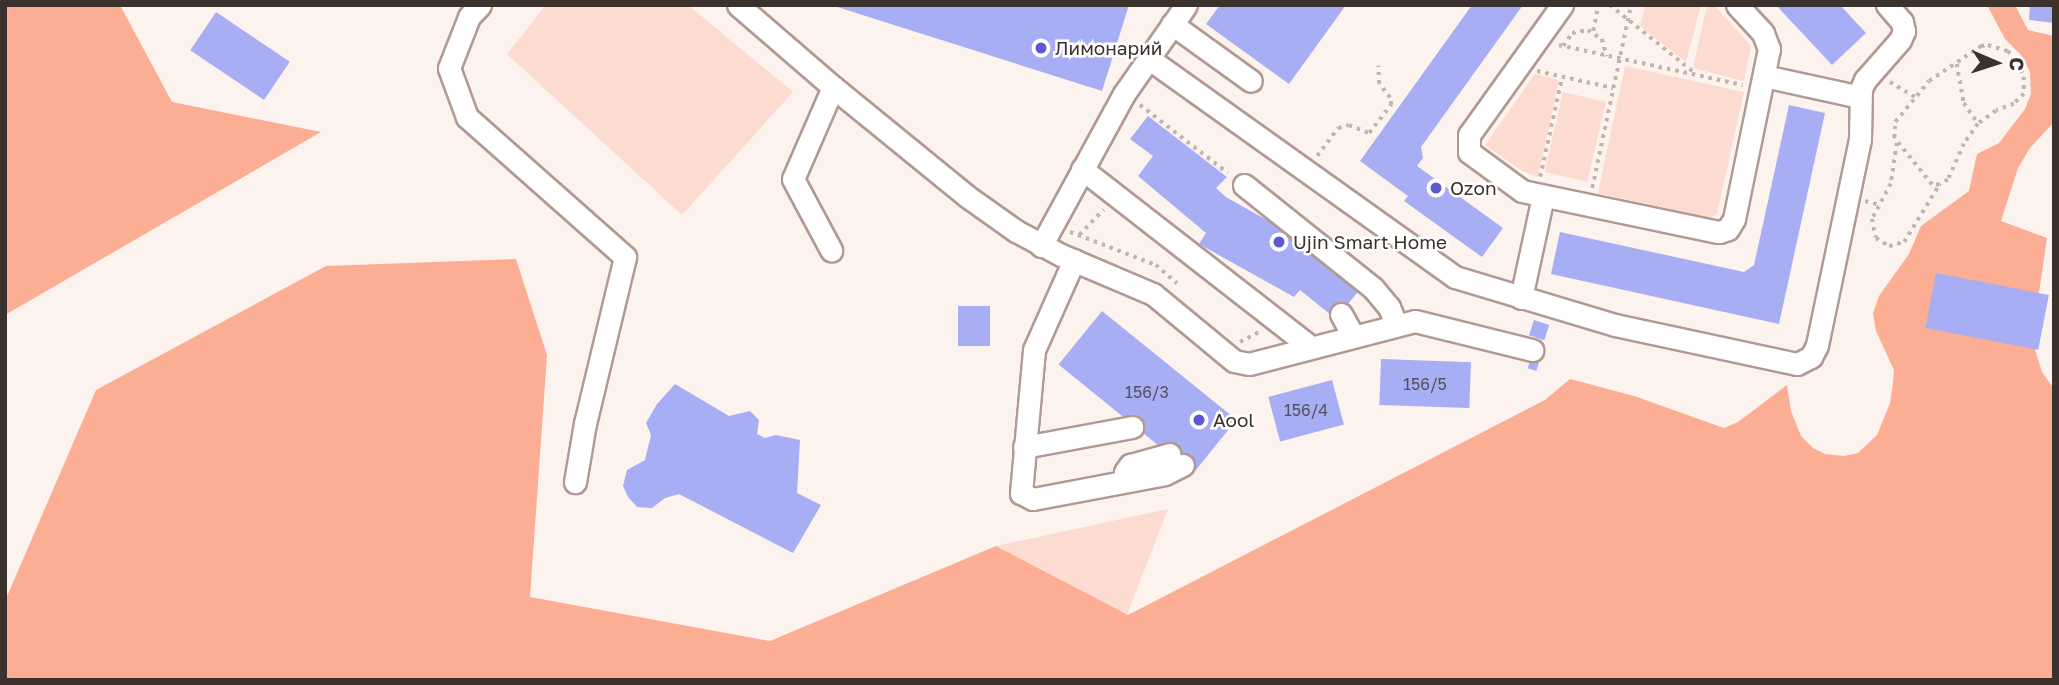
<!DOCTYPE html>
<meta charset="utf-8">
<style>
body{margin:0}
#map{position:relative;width:2059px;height:685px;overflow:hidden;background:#fcf2ee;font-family:"Golos Text",sans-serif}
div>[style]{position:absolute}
.green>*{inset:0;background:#fcdbd0;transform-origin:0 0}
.forest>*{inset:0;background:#fbae93}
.building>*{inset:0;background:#a8aef3;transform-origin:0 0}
.path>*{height:3.5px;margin-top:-1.75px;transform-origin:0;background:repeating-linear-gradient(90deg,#bfb5b1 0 3.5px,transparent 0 8.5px)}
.roads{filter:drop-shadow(2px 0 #b29a92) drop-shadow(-2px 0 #b29a92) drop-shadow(0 2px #b29a92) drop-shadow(0 -2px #b29a92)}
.minor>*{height:21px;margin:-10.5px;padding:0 10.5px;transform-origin:10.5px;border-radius:10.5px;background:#fff}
.dots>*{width:19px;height:19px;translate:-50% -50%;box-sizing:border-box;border:4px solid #fff;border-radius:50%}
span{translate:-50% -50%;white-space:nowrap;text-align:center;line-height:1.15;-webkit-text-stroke:5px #fff;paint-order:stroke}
.number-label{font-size:16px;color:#56505e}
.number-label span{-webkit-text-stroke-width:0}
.poi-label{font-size:19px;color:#3b312d}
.left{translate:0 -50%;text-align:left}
.frame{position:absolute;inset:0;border:7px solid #3b312d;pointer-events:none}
.north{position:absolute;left:1961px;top:28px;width:70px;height:70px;-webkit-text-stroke:5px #fff;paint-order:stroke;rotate:93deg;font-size:19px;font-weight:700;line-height:28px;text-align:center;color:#3b312d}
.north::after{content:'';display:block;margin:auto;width:24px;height:32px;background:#3b312d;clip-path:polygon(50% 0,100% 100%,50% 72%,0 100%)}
</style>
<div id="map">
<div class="green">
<div style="clip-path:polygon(546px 5px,688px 5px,793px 92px,682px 215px,507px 54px)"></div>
<div style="clip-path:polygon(1645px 5px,1701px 5px,1686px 62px,1640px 26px)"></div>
<div style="clip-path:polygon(1707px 5px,1714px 5px,1751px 46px,1744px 81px,1693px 68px)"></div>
<div style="clip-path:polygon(1625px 66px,1744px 92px,1717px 214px,1710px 218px,1598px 193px)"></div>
<div style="clip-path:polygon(1535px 74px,1559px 80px,1538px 177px,1522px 171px,1485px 145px)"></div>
<div style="left:1563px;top:92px;width:44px;height:82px;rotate:13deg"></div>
<div style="clip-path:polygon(1168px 509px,1127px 615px,996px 546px)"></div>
</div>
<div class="forest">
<div style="clip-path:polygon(5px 5px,120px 5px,172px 102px,321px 132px,5px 315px)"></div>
<div style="clip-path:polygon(1987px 5px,2015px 5px,2028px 30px,2054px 36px,2054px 122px,2030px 148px,2018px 168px,2001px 221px,2047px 238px,2032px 340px,2042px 372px,2054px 389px,2054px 680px,5px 680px,5px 601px,96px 390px,326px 266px,516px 259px,547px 355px,530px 597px,770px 641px,996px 546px,1128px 615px,1545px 400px,1570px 379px,1634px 396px,1724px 428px,1738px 422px,1787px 385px,1791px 411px,1801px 436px,1813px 448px,1825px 454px,1844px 456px,1858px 453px,1877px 435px,1890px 403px,1893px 383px,1894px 370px,1876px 331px,1873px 313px,1879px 296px,1909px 254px,1921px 226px,1969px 191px,1977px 154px,1999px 143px,2025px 109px,2031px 94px,2030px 72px,2022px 56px,2005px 39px)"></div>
</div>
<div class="building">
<div style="clip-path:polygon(831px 5px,1129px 5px,1102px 91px)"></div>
<div style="clip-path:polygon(1220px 5px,1346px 5px,1289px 84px,1206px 24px)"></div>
<div style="clip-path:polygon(1472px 5px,1523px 5px,1421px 147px,1423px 158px,1417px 166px,1503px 228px,1482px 257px,1404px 201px,1408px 196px,1360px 161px)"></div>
<div style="clip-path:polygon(1776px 5px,1840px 5px,1866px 33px,1832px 65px)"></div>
<div style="clip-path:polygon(2030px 5px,2054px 5px,2054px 23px,2029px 20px)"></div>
<div style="left:216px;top:12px;width:89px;height:46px;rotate:34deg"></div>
<div style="clip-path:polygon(1789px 105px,1825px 113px,1779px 324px,1551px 274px,1560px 232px,1744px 272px,1754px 265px)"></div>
<div style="clip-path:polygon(1148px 116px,1227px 177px,1216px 188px,1226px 197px,1286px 231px,1360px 289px,1336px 319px,1300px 290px,1294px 297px,1199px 244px,1206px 233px,1138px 176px,1153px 156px,1130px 139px)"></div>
<div style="left:1936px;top:273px;width:115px;height:56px;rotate:11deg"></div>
<div style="left:990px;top:306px;width:40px;height:32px;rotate:90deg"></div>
<div style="left:1102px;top:311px;width:173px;height:69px;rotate:39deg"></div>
<div style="left:1534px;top:320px;width:16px;height:16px;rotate:18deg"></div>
<div style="left:1533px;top:352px;width:9px;height:17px;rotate:18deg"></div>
<div style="left:1381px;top:359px;width:90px;height:46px;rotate:2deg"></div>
<div style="left:1332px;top:380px;width:46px;height:66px;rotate:75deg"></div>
<div style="clip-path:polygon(675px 384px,729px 416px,750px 411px,759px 420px,757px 434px,765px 438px,776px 435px,800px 440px,797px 493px,821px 505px,793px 553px,679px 494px,665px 498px,652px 508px,637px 507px,628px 497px,623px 486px,627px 470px,645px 460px,651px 435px,646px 423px,657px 404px)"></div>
</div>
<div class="path">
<div style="left:1610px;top:5px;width:110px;rotate:38.7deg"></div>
<div style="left:1593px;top:31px;width:26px;rotate:-79deg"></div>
<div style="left:1559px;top:45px;width:188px;rotate:12.3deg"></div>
<div style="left:1988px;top:45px;width:21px;rotate:17deg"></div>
<div style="left:2008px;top:51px;width:15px;rotate:48deg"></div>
<div style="left:2018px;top:62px;width:16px;rotate:68deg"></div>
<div style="left:2024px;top:77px;width:17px;rotate:90deg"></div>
<div style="left:2024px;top:94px;width:14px;rotate:135deg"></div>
<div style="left:2014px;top:104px;width:19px;rotate:159deg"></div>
<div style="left:1996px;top:111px;width:22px;rotate:144deg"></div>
<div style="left:1978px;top:124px;width:24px;rotate:125deg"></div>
<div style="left:1964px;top:144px;width:39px;rotate:114deg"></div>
<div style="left:1948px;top:180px;width:10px;rotate:151deg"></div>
<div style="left:1939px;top:185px;width:7px;rotate:180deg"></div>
<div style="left:1932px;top:185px;width:60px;rotate:-129deg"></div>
<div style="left:1894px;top:138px;width:16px;rotate:-86deg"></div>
<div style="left:1895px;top:122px;width:53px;rotate:-50.3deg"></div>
<div style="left:1929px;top:81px;width:63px;rotate:-33.9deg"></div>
<div style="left:1981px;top:46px;width:7px;rotate:-8deg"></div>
<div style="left:1563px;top:46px;width:16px;rotate:-55deg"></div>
<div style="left:1572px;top:33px;width:16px;rotate:-11deg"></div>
<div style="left:1588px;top:30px;width:17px;rotate:33deg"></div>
<div style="left:1602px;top:39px;width:18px;rotate:74deg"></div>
<div style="left:1957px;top:64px;width:40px;rotate:80deg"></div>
<div style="left:1964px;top:103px;width:25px;rotate:56deg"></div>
<div style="left:1537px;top:71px;width:78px;rotate:12.6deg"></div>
<div style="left:1890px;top:82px;width:29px;rotate:31deg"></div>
<div style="left:1140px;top:105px;width:111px;rotate:37.7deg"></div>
<div style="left:1897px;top:143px;width:41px;rotate:98.3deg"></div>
<div style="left:1891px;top:184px;width:40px;rotate:118deg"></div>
<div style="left:1872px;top:219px;width:19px;rotate:78deg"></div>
<div style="left:1876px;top:238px;width:15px;rotate:32deg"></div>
<div style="left:1889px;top:246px;width:16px;rotate:-15deg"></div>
<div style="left:1904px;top:242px;width:67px;rotate:-58.4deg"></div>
<div style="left:1317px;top:156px;width:35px;rotate:-53deg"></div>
<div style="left:1338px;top:128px;width:11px;rotate:-15deg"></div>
<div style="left:1349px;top:125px;width:22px;rotate:22deg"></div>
<div style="left:1369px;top:133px;width:36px;rotate:-52deg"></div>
<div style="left:1391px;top:105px;width:7px;rotate:-98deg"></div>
<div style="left:1390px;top:98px;width:18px;rotate:-128deg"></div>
<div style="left:1379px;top:84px;width:18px;rotate:-93deg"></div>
<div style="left:1540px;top:177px;width:102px;rotate:-77.6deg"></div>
<div style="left:1592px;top:188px;width:187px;rotate:-78deg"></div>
<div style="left:1865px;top:201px;width:16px;rotate:15deg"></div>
<div style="left:1070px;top:232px;width:92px;rotate:21deg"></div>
<div style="left:1156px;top:265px;width:28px;rotate:41deg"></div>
<div style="left:1079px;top:235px;width:35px;rotate:-46deg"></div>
<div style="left:1240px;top:342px;width:24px;rotate:-28deg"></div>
</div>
<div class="roads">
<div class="minor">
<div style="left:480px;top:5px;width:16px;rotate:133deg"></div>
<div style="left:469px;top:17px;width:55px;rotate:111.4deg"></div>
<div style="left:449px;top:68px;width:52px;rotate:69.8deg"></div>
<div style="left:467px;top:117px;width:211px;rotate:41.5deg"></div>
<div style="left:625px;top:257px;width:171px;rotate:103.5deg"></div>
<div style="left:585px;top:423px;width:60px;rotate:99.6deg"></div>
<div style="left:738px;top:5px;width:125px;rotate:40.8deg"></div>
<div style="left:833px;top:87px;width:100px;rotate:113.5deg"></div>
<div style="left:793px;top:179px;width:81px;rotate:61.8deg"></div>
<div style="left:1562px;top:5px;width:160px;rotate:125.6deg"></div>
<div style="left:1469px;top:135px;width:17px;rotate:90deg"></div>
<div style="left:1469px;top:152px;width:66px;rotate:36.3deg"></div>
<div style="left:1522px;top:191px;width:201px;rotate:11.8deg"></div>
<div style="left:1719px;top:232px;width:9px;rotate:-18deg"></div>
<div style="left:1728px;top:229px;width:12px;rotate:-59deg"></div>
<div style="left:1734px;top:219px;width:174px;rotate:-78.4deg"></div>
<div style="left:1769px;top:49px;width:17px;rotate:-111deg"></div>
<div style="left:1763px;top:33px;width:38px;rotate:-133deg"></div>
<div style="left:1172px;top:24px;width:97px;rotate:35.8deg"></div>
<div style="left:1148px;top:58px;width:377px;rotate:35.5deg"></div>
<div style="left:1455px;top:277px;width:167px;rotate:16.7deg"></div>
<div style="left:1615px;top:325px;width:186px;rotate:12.1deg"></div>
<div style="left:1797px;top:364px;width:16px;rotate:-27deg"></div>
<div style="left:1811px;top:357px;width:13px;rotate:-63deg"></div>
<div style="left:1817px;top:345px;width:210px;rotate:-78.2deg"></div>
<div style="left:1860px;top:139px;width:50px;rotate:-88.9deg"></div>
<div style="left:1861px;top:89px;width:10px;rotate:-66deg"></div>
<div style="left:1865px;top:80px;width:53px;rotate:-48.8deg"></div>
<div style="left:1900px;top:40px;width:10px;rotate:-66deg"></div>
<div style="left:1904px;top:31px;width:9px;rotate:-103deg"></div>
<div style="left:1902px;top:22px;width:23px;rotate:-131deg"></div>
<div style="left:1764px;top:76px;width:98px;rotate:12.3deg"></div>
<div style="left:833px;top:87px;width:174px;rotate:39.2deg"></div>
<div style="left:968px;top:197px;width:59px;rotate:35.3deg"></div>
<div style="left:1016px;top:231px;width:51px;rotate:28.1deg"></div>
<div style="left:1061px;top:255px;width:100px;rotate:23deg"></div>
<div style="left:1153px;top:294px;width:105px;rotate:39.6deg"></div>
<div style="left:1234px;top:361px;width:15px;rotate:11deg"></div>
<div style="left:1249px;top:364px;width:171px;rotate:-14.5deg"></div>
<div style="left:1415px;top:321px;width:121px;rotate:13.9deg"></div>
<div style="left:1082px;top:169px;width:290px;rotate:37.9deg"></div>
<div style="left:1244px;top:185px;width:165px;rotate:38.6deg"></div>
<div style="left:1373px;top:288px;width:25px;rotate:50deg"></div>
<div style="left:1389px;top:307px;width:18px;rotate:68deg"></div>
<div style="left:1041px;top:246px;width:173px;rotate:-61.4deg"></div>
<div style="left:1124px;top:94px;width:108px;rotate:-55.1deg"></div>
<div style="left:1074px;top:260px;width:98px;rotate:114deg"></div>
<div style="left:1034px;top:350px;width:144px;rotate:95.2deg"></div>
<div style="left:1021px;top:493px;width:13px;rotate:27deg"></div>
<div style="left:1033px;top:499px;width:134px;rotate:-10.7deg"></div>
<div style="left:1165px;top:474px;width:20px;rotate:-27deg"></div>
<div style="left:1521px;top:298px;width:104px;rotate:-77.8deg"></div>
<div style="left:1341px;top:314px;width:25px;rotate:61deg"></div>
<div style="left:1024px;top:447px;width:110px;rotate:-10.5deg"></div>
<div style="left:1127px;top:481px;width:9px;rotate:-103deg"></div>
<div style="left:1125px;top:472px;width:9px;rotate:-54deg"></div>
<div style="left:1130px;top:465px;width:41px;rotate:-15.4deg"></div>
</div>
</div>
<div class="dots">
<div style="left:1041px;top:48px;background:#5d59d1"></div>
<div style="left:1436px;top:188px;background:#5d59d1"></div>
<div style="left:1279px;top:242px;background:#5d59d1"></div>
<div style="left:1199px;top:420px;background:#5d59d1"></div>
</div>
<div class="number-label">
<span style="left:1425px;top:384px">156/5</span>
<span style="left:1147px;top:392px">156/3</span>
<span style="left:1306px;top:410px">156/4</span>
</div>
<div class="poi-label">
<span class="left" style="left:1055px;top:48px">Лимонарий</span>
<span class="left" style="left:1450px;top:188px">Ozon</span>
<span class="left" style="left:1293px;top:242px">Ujin Smart Home</span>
<span class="left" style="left:1213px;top:420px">Aool</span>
</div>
<div class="frame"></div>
<div class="north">С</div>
</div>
